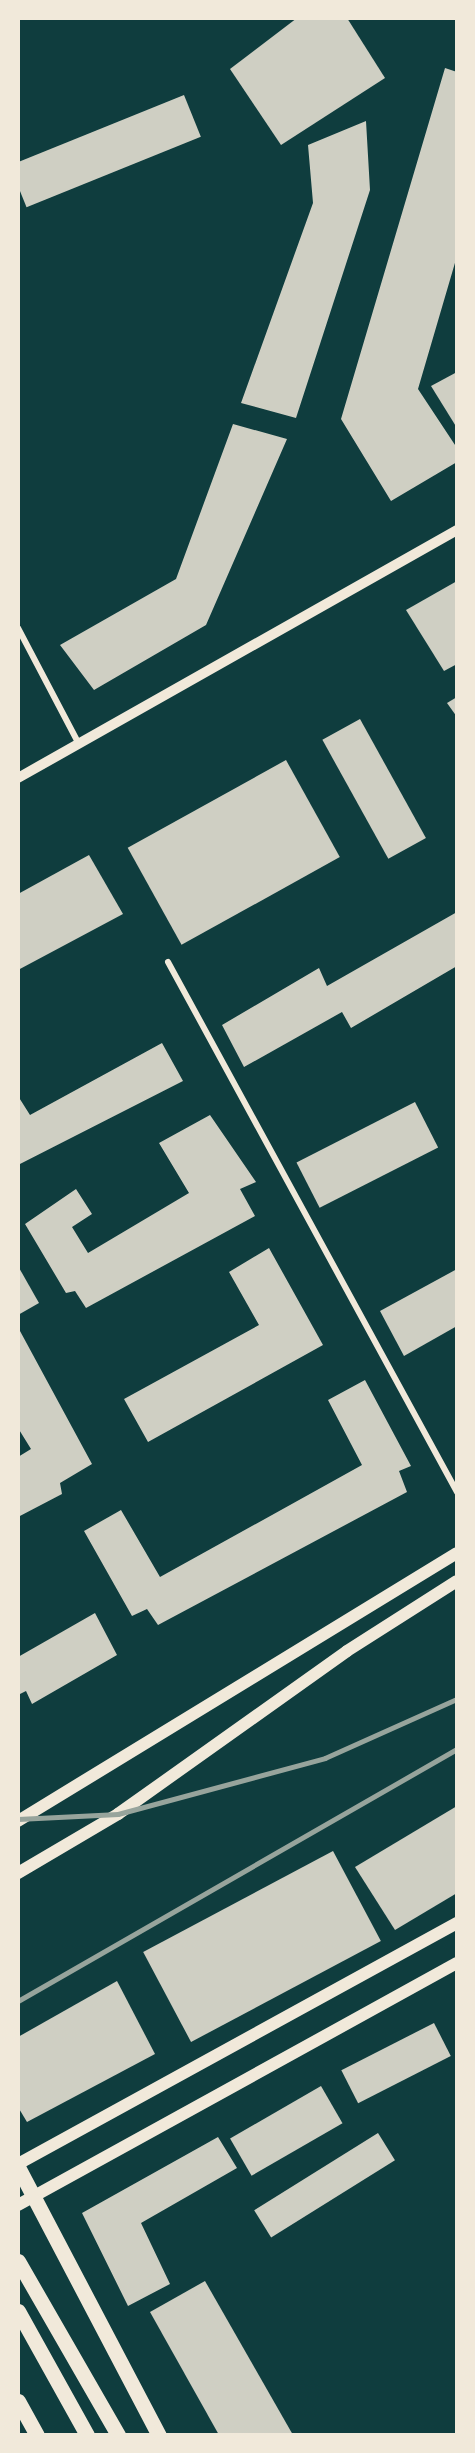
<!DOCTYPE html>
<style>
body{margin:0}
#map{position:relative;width:475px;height:2453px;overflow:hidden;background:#0f3d3e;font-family:"Golos Text",sans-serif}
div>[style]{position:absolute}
.building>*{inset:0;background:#cfcfc3;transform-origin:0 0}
.minor>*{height:6px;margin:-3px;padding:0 3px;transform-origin:3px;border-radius:3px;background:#f1e9da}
.tertiary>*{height:10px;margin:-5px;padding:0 5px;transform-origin:5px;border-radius:5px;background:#f1e9da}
.secondary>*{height:12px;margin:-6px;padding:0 6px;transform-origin:6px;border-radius:6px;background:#f1e9da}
.primary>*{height:15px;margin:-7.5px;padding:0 7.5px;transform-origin:7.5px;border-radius:7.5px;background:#f1e9da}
.rail>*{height:4.5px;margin:-2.25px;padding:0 2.25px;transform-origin:2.25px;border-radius:2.25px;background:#97a49c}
span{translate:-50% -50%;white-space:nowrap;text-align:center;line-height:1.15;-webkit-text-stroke:4.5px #f1e9da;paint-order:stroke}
.frame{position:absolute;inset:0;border:20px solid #f1e9da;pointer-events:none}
</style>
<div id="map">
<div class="building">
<div style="clip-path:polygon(297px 18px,347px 18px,385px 78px,281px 145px,230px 69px)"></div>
<div style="clip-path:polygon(445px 68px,457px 72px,457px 256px,418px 389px,457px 448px,457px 462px,391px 501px,341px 419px)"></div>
<div style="left:184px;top:95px;width:45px;height:188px;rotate:68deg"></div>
<div style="clip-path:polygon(366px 121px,370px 190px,296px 418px,241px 403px,313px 203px,308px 145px)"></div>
<div style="clip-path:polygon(457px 372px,457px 428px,431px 386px)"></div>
<div style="clip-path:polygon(233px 424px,287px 439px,206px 625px,94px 690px,60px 645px,176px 579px)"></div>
<div style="clip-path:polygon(457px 581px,457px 664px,444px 671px,406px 610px)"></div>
<div style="clip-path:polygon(457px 697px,457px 717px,447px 703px)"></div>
<div style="left:360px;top:719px;width:136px;height:43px;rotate:61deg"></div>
<div style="left:286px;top:760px;width:111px;height:181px;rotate:61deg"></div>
<div style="clip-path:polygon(89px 855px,123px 914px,18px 970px,18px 894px)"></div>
<div style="clip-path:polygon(457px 912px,457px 966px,351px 1028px,342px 1012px,244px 1067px,222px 1025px,319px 968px,327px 986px)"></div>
<div style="clip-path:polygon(162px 1043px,183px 1081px,18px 1165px,18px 1096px,30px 1115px)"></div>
<div style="left:415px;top:1102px;width:51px;height:133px;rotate:63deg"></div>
<div style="clip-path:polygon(210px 1115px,256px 1182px,240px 1189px,255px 1216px,86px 1308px,75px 1291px,66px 1293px,25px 1224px,76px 1189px,92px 1214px,72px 1227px,88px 1253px,189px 1193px,159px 1143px)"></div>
<div style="clip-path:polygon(269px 1248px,323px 1345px,148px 1442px,124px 1399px,259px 1325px,229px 1272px)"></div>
<div style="clip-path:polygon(18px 1266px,39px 1303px,18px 1315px)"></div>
<div style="clip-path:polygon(457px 1269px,457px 1326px,404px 1356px,380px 1311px)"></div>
<div style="clip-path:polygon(20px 1331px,92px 1464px,60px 1483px,62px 1494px,18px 1517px,18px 1457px,31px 1449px,18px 1428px)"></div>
<div style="clip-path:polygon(365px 1380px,411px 1466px,399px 1471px,407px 1492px,158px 1625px,147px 1609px,132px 1616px,84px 1531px,121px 1510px,160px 1577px,362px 1465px,328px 1400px)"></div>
<div style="clip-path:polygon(95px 1613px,117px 1655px,32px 1704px,26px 1691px,18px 1695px,18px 1657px)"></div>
<div style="clip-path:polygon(457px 1806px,457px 1893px,395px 1930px,355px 1867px)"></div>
<div style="left:333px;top:1851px;width:102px;height:215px;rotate:62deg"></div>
<div style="clip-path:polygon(117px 1981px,155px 2054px,27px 2122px,18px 2107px,18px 2037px)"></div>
<div style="left:434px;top:2023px;width:37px;height:104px;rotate:63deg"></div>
<div style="left:321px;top:2086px;width:43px;height:105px;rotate:60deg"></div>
<div style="left:378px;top:2133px;width:32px;height:146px;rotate:58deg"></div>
<div style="clip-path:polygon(218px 2137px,237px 2168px,141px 2223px,170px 2284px,128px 2306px,82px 2213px)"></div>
<div style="clip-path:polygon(205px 2281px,293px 2435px,219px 2435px,150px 2312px)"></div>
</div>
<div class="minor">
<div style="left:18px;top:628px;width:131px;rotate:62.3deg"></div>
<div style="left:168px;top:962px;width:604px;rotate:61.4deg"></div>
</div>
<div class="tertiary">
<div style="left:18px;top:778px;width:504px;rotate:-29.46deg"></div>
</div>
<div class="secondary">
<div style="left:18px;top:1821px;width:514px;rotate:-31.4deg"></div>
<div style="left:18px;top:1873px;width:116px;rotate:-30.5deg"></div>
<div style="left:118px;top:1814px;width:281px;rotate:-35.4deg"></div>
<div style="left:347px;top:1651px;width:130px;rotate:-32.5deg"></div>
<div style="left:18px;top:2164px;width:501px;rotate:-28.77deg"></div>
<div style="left:18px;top:2205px;width:501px;rotate:-28.87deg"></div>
</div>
<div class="primary">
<div style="left:18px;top:2167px;width:303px;rotate:62.3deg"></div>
<div style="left:18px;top:2261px;width:201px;rotate:60.1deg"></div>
<div style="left:18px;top:2311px;width:142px;rotate:60.9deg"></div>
<div style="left:18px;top:2401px;width:39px;rotate:61deg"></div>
</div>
<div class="rail">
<div style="left:18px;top:1819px;width:100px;rotate:-2.9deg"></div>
<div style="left:118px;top:1814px;width:214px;rotate:-15.1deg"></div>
<div style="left:325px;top:1758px;width:145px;rotate:-24.1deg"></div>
<div style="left:18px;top:2001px;width:506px;rotate:-29.86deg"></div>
</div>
<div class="frame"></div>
</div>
